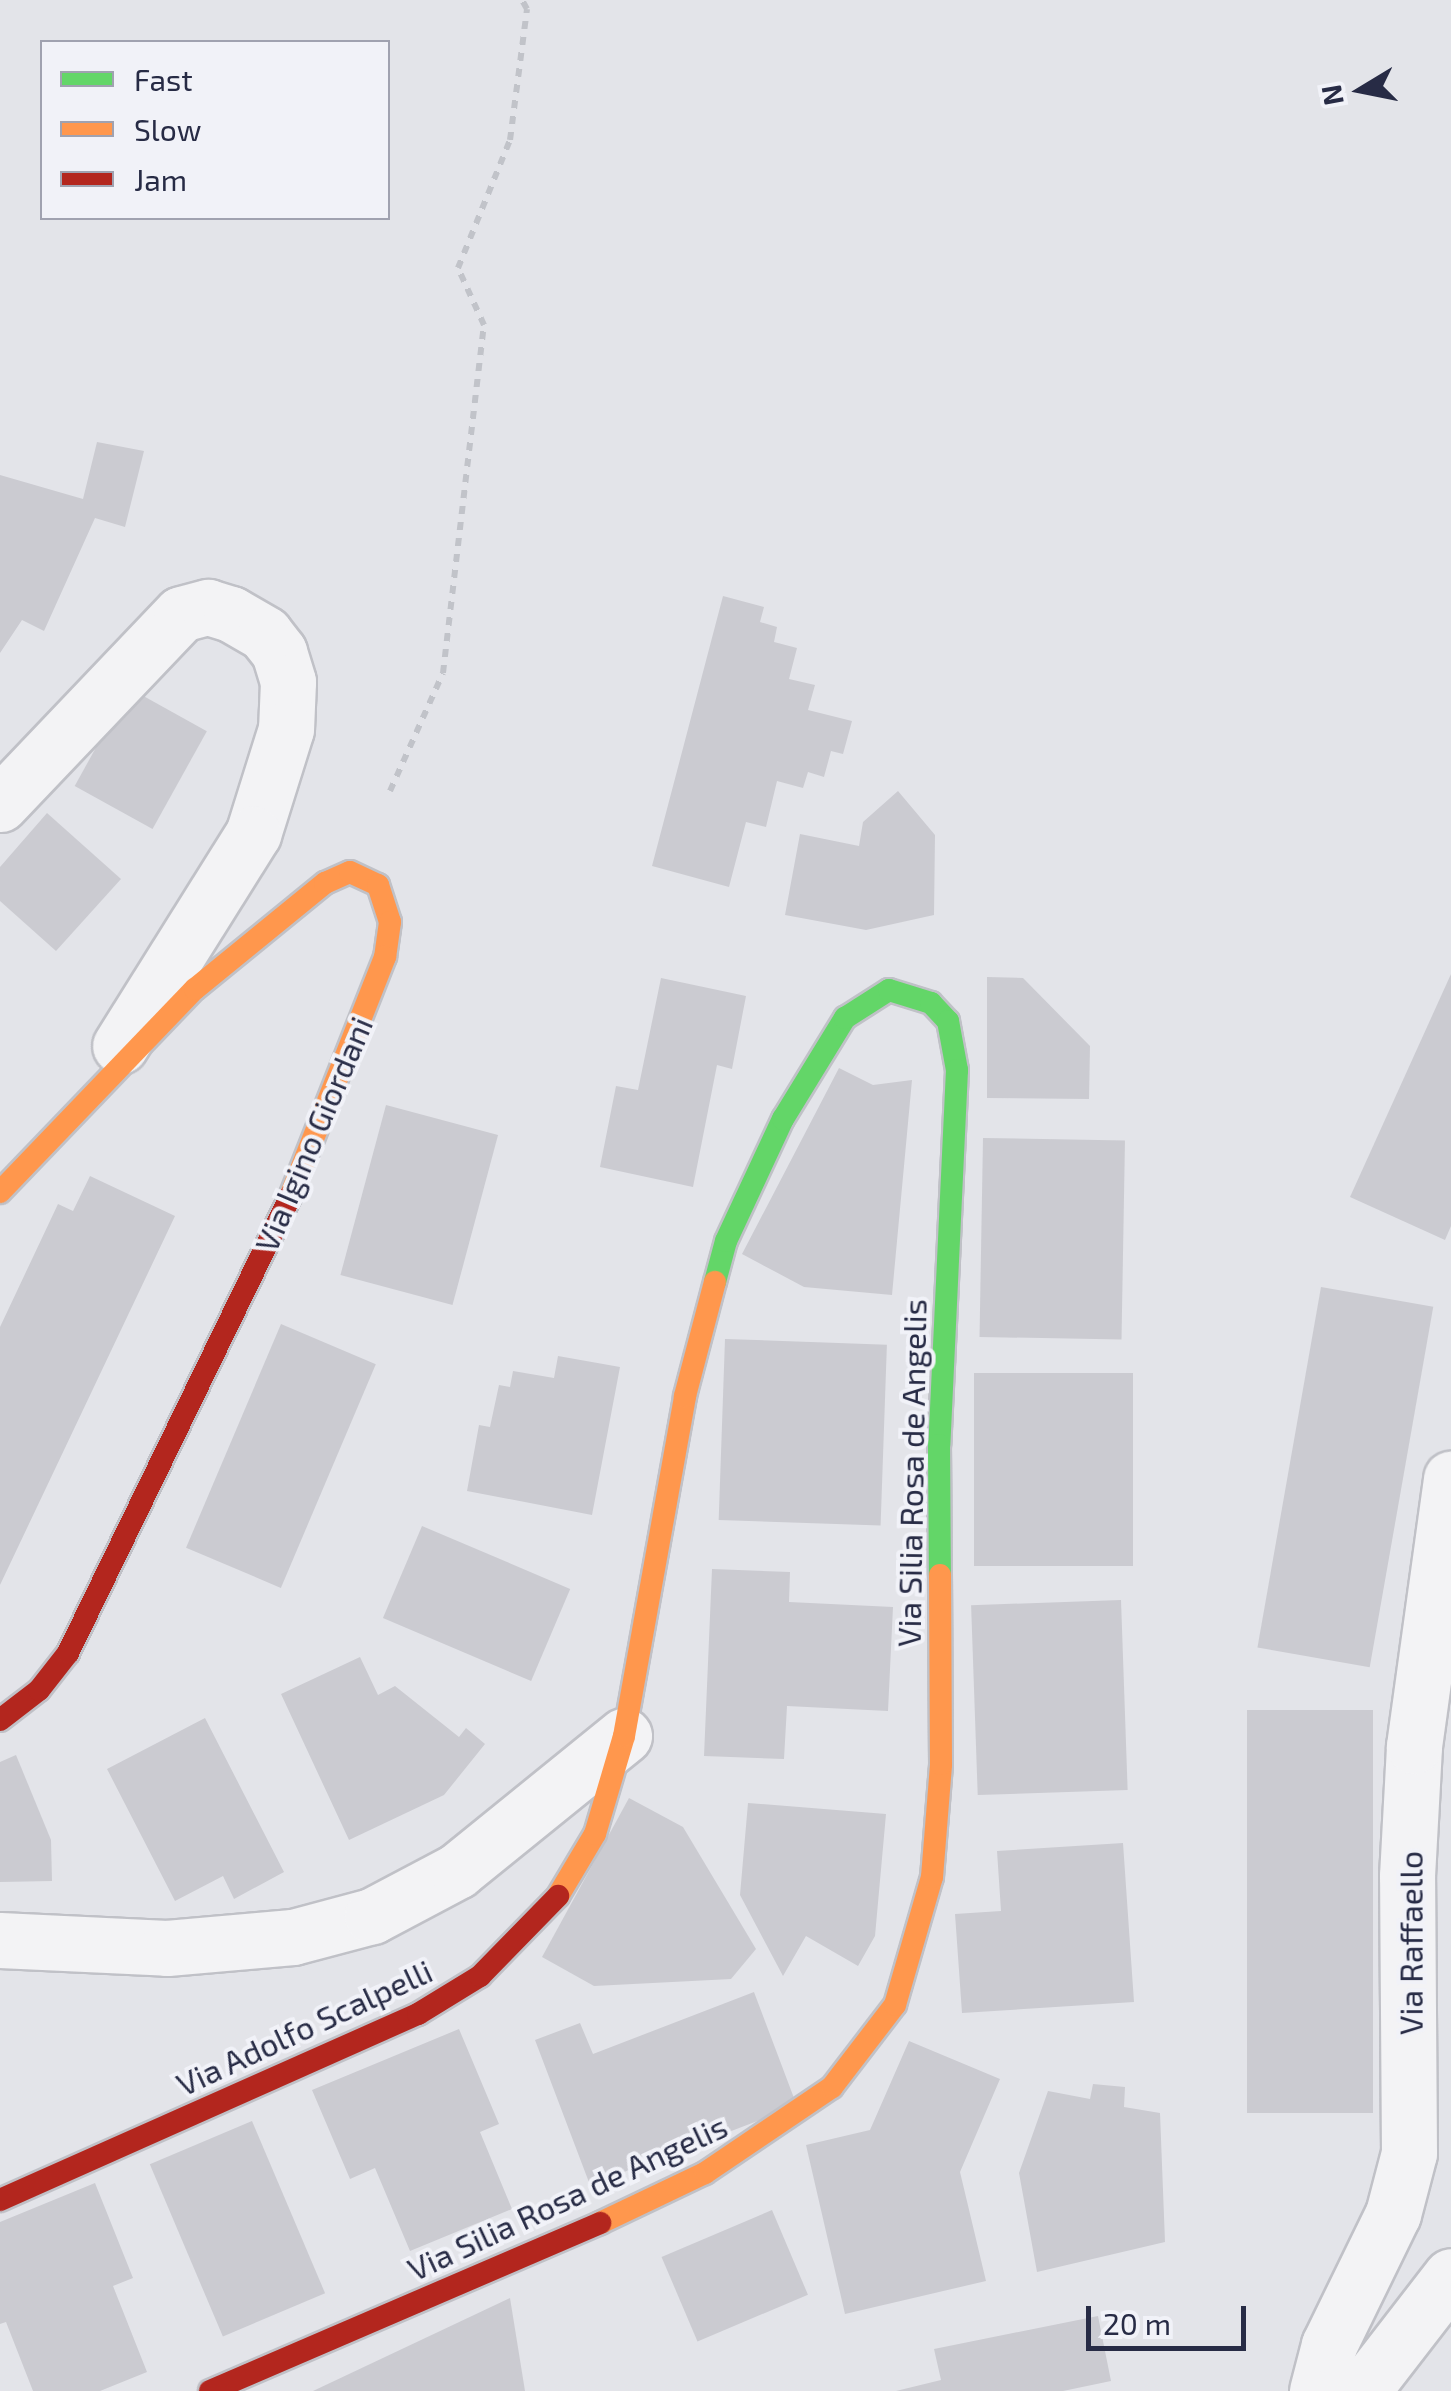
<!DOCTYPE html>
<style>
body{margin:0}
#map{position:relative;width:1451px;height:2391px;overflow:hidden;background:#e3e4e9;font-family:"Exo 2",sans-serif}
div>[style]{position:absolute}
.building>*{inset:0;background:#cbcbd1;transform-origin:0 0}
.path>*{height:6px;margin-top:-3px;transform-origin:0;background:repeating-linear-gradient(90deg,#c1c3c9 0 8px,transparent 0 16px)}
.roads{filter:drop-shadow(2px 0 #c0c1c7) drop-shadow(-2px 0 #c0c1c7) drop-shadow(0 2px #c0c1c7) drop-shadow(0 -2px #c0c1c7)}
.street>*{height:55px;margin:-27.5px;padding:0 27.5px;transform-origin:27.5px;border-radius:27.5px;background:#f3f3f5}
.fast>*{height:22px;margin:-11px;padding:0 11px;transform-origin:11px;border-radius:11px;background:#63d668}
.slow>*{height:22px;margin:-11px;padding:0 11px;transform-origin:11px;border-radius:11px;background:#ff974d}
.jam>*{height:22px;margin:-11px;padding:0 11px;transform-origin:11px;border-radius:11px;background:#b3261e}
span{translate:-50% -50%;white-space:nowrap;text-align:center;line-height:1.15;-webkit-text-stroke:8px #f1f2f8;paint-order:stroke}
.street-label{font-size:32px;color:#272b45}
.legend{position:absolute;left:40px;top:40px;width:350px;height:180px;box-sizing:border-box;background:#f1f2f8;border:2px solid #a0a2b0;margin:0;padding:12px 18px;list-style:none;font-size:30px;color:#272b45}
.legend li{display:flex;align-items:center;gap:20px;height:50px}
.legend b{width:50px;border:2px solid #a0a2b0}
.north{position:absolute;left:1311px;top:40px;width:100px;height:100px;-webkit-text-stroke:8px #f1f2f8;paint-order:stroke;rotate:260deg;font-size:28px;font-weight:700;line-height:40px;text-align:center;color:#272b45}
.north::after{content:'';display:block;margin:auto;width:35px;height:45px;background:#272b45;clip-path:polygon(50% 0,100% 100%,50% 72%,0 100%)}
.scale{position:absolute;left:1086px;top:2306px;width:160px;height:45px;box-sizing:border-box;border:5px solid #272b45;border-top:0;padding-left:12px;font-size:30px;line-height:35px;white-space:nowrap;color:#272b45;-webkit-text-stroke:8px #f1f2f8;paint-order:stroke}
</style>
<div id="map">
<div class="building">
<div style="clip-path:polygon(97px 442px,144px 451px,125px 527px,95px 518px,44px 631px,22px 620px,0 653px,0 475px,83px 499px)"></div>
<div style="clip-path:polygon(723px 596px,764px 607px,760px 622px,777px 627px,774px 642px,797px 648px,789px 679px,815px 685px,808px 710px,852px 721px,843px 754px,831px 751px,824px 777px,808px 772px,803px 788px,777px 781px,766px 827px,746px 822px,729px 887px,652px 866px)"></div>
<div style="left:129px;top:688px;width:89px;height:112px;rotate:29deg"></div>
<div style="clip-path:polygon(898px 791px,935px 835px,934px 915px,866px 930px,785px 915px,800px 834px,859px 846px,863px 822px)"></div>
<div style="clip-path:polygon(47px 813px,121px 879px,56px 951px,0 901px,0 867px)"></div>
<div style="clip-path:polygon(1451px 974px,1451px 1226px,1445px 1240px,1350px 1197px)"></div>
<div style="clip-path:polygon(987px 977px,1023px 978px,1090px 1046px,1089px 1099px,987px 1098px)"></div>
<div style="clip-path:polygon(661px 978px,746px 996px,732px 1069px,717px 1065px,693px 1187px,600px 1167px,616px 1086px,638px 1090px)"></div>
<div style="clip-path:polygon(839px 1068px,873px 1085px,912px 1080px,892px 1295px,804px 1287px,742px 1254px)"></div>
<div style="left:386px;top:1105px;width:116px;height:176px;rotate:15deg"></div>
<div style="left:983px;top:1138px;width:142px;height:199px;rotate:1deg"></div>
<div style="clip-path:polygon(90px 1176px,175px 1216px,0 1585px,0 1327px,58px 1204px,73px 1211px)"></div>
<div style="left:1321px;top:1287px;width:114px;height:366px;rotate:10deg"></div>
<div style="left:281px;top:1324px;width:103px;height:243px;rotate:23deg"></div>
<div style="left:725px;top:1339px;width:162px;height:181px;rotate:2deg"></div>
<div style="clip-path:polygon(558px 1356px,620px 1367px,592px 1515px,467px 1491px,479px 1425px,490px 1427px,499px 1385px,510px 1387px,513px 1371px,554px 1378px)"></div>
<div style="left:974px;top:1373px;width:159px;height:193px"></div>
<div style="left:422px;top:1526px;width:161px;height:100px;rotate:23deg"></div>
<div style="clip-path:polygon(712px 1569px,790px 1572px,789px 1602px,893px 1607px,888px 1711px,787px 1706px,784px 1759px,704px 1756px)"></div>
<div style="left:1121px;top:1600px;width:190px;height:150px;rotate:88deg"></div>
<div style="clip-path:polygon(360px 1657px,378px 1695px,395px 1686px,459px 1737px,466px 1728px,485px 1744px,444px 1795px,349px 1840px,281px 1694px)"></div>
<div style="left:1247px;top:1710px;width:126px;height:403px"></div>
<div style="clip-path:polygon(205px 1718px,284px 1872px,234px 1899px,223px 1876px,175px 1901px,107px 1769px)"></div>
<div style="clip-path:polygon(16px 1755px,51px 1840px,52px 1881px,0 1882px,0 1762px)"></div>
<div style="clip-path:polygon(629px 1798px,683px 1827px,756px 1949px,731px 1979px,594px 1986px,542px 1957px)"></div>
<div style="clip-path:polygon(748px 1803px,886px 1814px,875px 1936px,858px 1966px,806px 1936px,783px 1976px,740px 1895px)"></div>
<div style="clip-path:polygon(1123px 1843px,1134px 2002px,962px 2013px,955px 1914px,1001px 1911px,997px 1851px)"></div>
<div style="clip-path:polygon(754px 1992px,797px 2106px,590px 2185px,535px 2040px,580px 2023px,593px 2054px)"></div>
<div style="clip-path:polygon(459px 2029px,499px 2124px,480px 2132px,512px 2209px,410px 2251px,375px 2168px,350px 2179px,312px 2090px)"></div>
<div style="clip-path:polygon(909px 2041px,1000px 2079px,960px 2172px,986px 2281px,845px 2314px,806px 2145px,870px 2130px)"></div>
<div style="clip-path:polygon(1093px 2084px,1125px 2087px,1124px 2107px,1160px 2113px,1165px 2242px,1037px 2272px,1019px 2173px,1048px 2091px,1090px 2099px)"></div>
<div style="left:252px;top:2121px;width:187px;height:111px;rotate:67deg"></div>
<div style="clip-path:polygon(95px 2183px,133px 2278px,113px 2286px,147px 2372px,100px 2391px,33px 2391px,6px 2322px,0 2324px,0 2222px)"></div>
<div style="left:772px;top:2210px;width:92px;height:120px;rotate:67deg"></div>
<div style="clip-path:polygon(510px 2298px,525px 2391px,313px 2391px)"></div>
<div style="clip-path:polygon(1098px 2316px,1111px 2381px,1063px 2391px,896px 2391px,941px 2380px,934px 2349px)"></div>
</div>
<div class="path">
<div style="left:390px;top:791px;width:129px;rotate:-65.8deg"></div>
<div style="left:443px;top:673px;width:350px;rotate:-83.3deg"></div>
<div style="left:484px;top:325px;width:63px;rotate:-114.5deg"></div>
<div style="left:458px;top:268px;width:138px;rotate:-67.9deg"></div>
<div style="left:510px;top:140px;width:132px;rotate:-82.6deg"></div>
<div style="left:527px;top:9px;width:10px;rotate:-119deg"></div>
</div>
<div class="roads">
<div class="street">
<div style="left:0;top:804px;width:262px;rotate:-46.4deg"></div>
<div style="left:181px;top:614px;width:28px;rotate:-15deg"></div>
<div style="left:208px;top:607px;width:24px;rotate:17deg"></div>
<div style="left:231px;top:614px;width:39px;rotate:30deg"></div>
<div style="left:265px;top:634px;width:23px;rotate:52deg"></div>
<div style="left:279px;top:652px;width:31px;rotate:73deg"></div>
<div style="left:288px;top:682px;width:47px;rotate:92.4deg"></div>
<div style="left:286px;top:729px;width:110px;rotate:107.4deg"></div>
<div style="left:253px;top:834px;width:250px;rotate:122.1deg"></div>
<div style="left:0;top:1940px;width:167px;rotate:2.7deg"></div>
<div style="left:167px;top:1948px;width:126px;rotate:-5deg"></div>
<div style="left:293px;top:1937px;width:82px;rotate:-14.9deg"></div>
<div style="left:372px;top:1916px;width:96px;rotate:-27.9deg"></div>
<div style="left:457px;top:1871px;width:215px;rotate:-39deg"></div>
<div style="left:1317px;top:2391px;width:48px;rotate:-75.4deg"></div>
<div style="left:1329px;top:2345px;width:146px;rotate:-64deg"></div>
<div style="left:1393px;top:2214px;width:63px;rotate:-75.3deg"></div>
<div style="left:1409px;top:2153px;width:277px;rotate:-90.4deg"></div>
<div style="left:1407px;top:1876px;width:130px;rotate:-86.9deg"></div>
<div style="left:1414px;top:1746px;width:270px;rotate:-82.1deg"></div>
<div style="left:1362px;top:2391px;width:145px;rotate:-52.3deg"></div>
</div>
<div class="fast">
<div style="left:715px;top:1282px;width:42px;rotate:-75deg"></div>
<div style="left:726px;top:1241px;width:135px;rotate:-65deg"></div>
<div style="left:783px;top:1119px;width:119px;rotate:-58.5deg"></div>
<div style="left:845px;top:1018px;width:52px;rotate:-32.5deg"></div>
<div style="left:889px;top:990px;width:44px;rotate:17.2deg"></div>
<div style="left:931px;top:1003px;width:25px;rotate:47deg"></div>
<div style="left:948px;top:1021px;width:50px;rotate:79.6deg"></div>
<div style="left:957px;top:1070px;width:375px;rotate:92.7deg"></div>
<div style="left:939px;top:1445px;width:130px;rotate:89.6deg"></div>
</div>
<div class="slow">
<div style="left:0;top:1192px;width:281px;rotate:-46.2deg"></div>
<div style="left:195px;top:989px;width:168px;rotate:-39.2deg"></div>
<div style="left:325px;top:883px;width:27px;rotate:-24deg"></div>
<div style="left:350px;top:872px;width:31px;rotate:25deg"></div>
<div style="left:378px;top:885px;width:39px;rotate:72deg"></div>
<div style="left:390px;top:922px;width:35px;rotate:98deg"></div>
<div style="left:385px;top:957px;width:256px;rotate:111.6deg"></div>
<div style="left:558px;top:1896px;width:72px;rotate:-59.2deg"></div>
<div style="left:595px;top:1834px;width:102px;rotate:-73.5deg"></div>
<div style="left:624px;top:1736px;width:345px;rotate:-79.8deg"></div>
<div style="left:685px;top:1396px;width:118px;rotate:-75.3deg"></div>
<div style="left:600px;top:2223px;width:116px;rotate:-25.5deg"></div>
<div style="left:705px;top:2173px;width:153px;rotate:-34.1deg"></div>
<div style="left:832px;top:2087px;width:103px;rotate:-52.5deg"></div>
<div style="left:895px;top:2005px;width:133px;rotate:-73.9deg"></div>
<div style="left:932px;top:1877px;width:113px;rotate:-85.4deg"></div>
<div style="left:941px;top:1764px;width:189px;rotate:-90.3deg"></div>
</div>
<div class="jam">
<div style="left:0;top:1720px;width:49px;rotate:-37.6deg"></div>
<div style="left:39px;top:1690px;width:47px;rotate:-51.9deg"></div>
<div style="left:68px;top:1653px;width:509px;rotate:-64.04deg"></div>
<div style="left:0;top:2200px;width:458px;rotate:-24deg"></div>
<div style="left:418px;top:2014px;width:73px;rotate:-31.5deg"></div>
<div style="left:480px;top:1976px;width:112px;rotate:-45.7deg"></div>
<div style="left:210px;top:2391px;width:425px;rotate:-23.3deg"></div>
</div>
</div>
<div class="street-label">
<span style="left:313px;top:1134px;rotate:-67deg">Via Igino Giordani</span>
<span style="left:911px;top:1473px;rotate:-89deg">Via Silia Rosa de Angelis</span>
<span style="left:1410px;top:1943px;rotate:-90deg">Via Raffaello</span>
<span style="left:304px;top:2027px;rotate:-25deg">Via Adolfo Scalpelli</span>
<span style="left:567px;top:2197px;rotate:-25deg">Via Silia Rosa de Angelis</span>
</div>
<ul class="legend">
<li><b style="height:12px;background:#63d668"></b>Fast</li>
<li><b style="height:12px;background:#ff974d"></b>Slow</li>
<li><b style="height:12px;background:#b3261e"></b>Jam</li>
</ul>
<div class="north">N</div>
<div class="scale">20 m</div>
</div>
